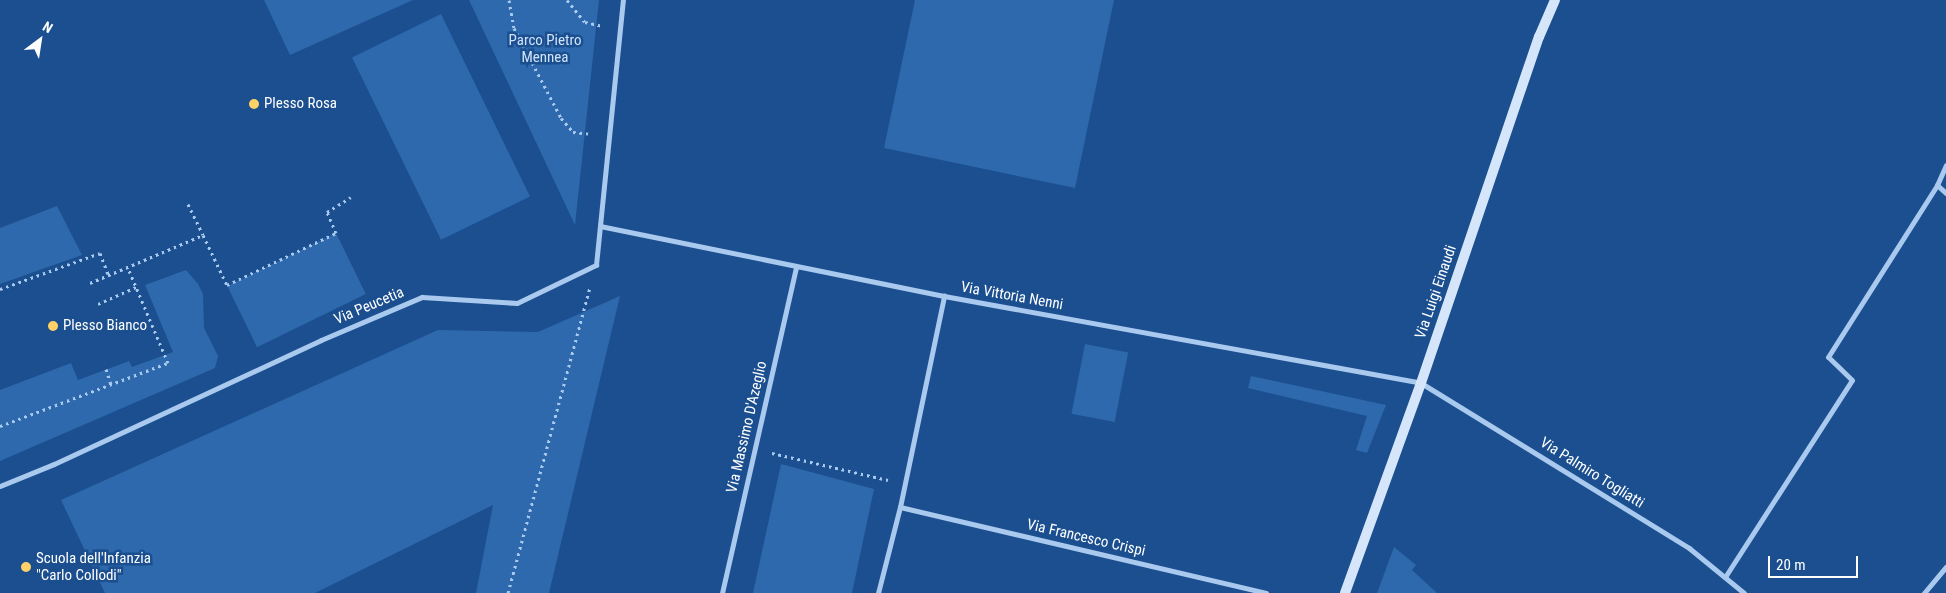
<!DOCTYPE html>
<style>
body{margin:0}
#map{position:relative;width:1946px;height:593px;overflow:hidden;background:#1b4f8f;font-family:"Roboto Condensed",sans-serif}
div>[style]{position:absolute}
.green>*{inset:0;background:#2e69ad;transform-origin:0 0}
.path>*{height:3px;margin-top:-1.5px;transform-origin:0;background:repeating-linear-gradient(90deg,#a9c9ee 0 2.5px,transparent 0 6.5px)}
.street>*{height:5px;margin:-2.5px;padding:0 2.5px;transform-origin:2.5px;border-radius:2.5px;background:#a9c9ee}
.secondary>*{height:10px;margin:-5px;padding:0 5px;transform-origin:5px;border-radius:5px;background:#d6e6fa}
.dots>*{width:14px;height:14px;translate:-50% -50%;box-sizing:border-box;border:2px solid #1b4f8f;border-radius:50%}
span{translate:-50% -50%;white-space:nowrap;text-align:center;line-height:1.15;-webkit-text-stroke:5px #1b4f8f;paint-order:stroke}
.park-label{font-size:15px;color:#cfe3fa}
.poi-label{font-size:15px;color:#fff}
.left{translate:0 -50%;text-align:left}
.street-label{font-size:15px;color:#fff}
.north{position:absolute;left:15px;top:15px;width:50px;height:50px;-webkit-text-stroke:4px #1b4f8f;paint-order:stroke;rotate:31deg;font-size:14px;font-weight:700;line-height:20px;text-align:center;color:#fff}
.north::after{content:'';display:block;margin:auto;width:18px;height:22px;background:#fff;clip-path:polygon(50% 0,100% 100%,50% 72%,0 100%)}
.scale{position:absolute;left:1768px;top:556px;width:90px;height:22px;box-sizing:border-box;border:2px solid #fff;border-top:0;padding-left:6px;font-size:15px;line-height:18px;white-space:nowrap;color:#fff;-webkit-text-stroke:4px #1b4f8f;paint-order:stroke}
</style>
<div id="map">
<div class="green">
<div style="clip-path:polygon(264px 0,413px 0,290px 55px)"></div>
<div style="clip-path:polygon(469px 0,599px 0,575px 225px)"></div>
<div style="clip-path:polygon(915px 0,1114px 0,1075px 188px,884px 148px)"></div>
<div style="left:441px;top:14px;width:203px;height:99px;rotate:64deg"></div>
<div style="clip-path:polygon(57px 206px,82px 255px,0 284px,0 228px)"></div>
<div style="left:336px;top:233px;width:68px;height:121px;rotate:64deg"></div>
<div style="clip-path:polygon(186px 270px,198px 284px,203px 294px,204px 328px,218px 356px,215px 368px,0 461px,0 390px,71px 363px,78px 380px,129px 361px,132px 367px,173px 352px,145px 285px)"></div>
<div style="clip-path:polygon(620px 296px,549px 593px,476px 593px,493px 505px,315px 593px,105px 593px,61px 500px,438px 330px,538px 332px)"></div>
<div style="left:1085px;top:344px;width:44px;height:71px;rotate:11deg"></div>
<div style="clip-path:polygon(1251px 376px,1386px 405px,1367px 453px,1356px 450px,1367px 416px,1248px 388px)"></div>
<div style="clip-path:polygon(781px 464px,874px 489px,852px 593px,753px 593px)"></div>
<div style="clip-path:polygon(1394px 547px,1416px 565px,1412px 570px,1437px 593px,1377px 593px)"></div>
</div>
<div class="path">
<div style="left:509px;top:0;width:28px;rotate:80deg"></div>
<div style="left:514px;top:28px;width:102px;rotate:62.4deg"></div>
<div style="left:561px;top:118px;width:18px;rotate:49deg"></div>
<div style="left:573px;top:132px;width:18px;rotate:6deg"></div>
<div style="left:567px;top:0;width:28px;rotate:51deg"></div>
<div style="left:585px;top:22px;width:17px;rotate:13deg"></div>
<div style="left:188px;top:204px;width:34px;rotate:64deg"></div>
<div style="left:90px;top:283px;width:123px;rotate:-23deg"></div>
<div style="left:203px;top:235px;width:55px;rotate:64.4deg"></div>
<div style="left:227px;top:285px;width:121px;rotate:-25.5deg"></div>
<div style="left:336px;top:233px;width:23px;rotate:-113deg"></div>
<div style="left:327px;top:212px;width:28px;rotate:-32deg"></div>
<div style="left:0;top:289px;width:106px;rotate:-19.8deg"></div>
<div style="left:100px;top:253px;width:25px;rotate:69deg"></div>
<div style="left:98px;top:304px;width:42px;rotate:-24.1deg"></div>
<div style="left:106px;top:369px;width:16px;rotate:72deg"></div>
<div style="left:0;top:426px;width:179px;rotate:-20.6deg"></div>
<div style="left:168px;top:363px;width:103px;rotate:-112.8deg"></div>
<div style="left:772px;top:453px;width:119px;rotate:13.1deg"></div>
<div style="left:508px;top:593px;width:317px;rotate:-75deg"></div>
</div>
<div class="street">
<div style="left:1946px;top:165px;width:22px;rotate:114deg"></div>
<div style="left:1937px;top:185px;width:12px;rotate:42deg"></div>
<div style="left:600px;top:226px;width:351px;rotate:11.5deg"></div>
<div style="left:944px;top:296px;width:485px;rotate:10.3deg"></div>
<div style="left:1421px;top:383px;width:315px;rotate:31.6deg"></div>
<div style="left:1689px;top:548px;width:71px;rotate:39.3deg"></div>
<div style="left:0;top:486px;width:58px;rotate:-22.2deg"></div>
<div style="left:54px;top:464px;width:294px;rotate:-24.9deg"></div>
<div style="left:321px;top:340px;width:110px;rotate:-23.1deg"></div>
<div style="left:422px;top:297px;width:95px;rotate:3.6deg"></div>
<div style="left:517px;top:303px;width:88px;rotate:-25.7deg"></div>
<div style="left:596px;top:265px;width:266px;rotate:-84.2deg"></div>
<div style="left:900px;top:507px;width:376px;rotate:13.2deg"></div>
<div style="left:1725px;top:577px;width:234px;rotate:-57.2deg"></div>
<div style="left:1852px;top:380px;width:33px;rotate:-136deg"></div>
<div style="left:1828px;top:357px;width:204px;rotate:-57.6deg"></div>
<div style="left:722px;top:593px;width:335px;rotate:-77.2deg"></div>
<div style="left:878px;top:593px;width:89px;rotate:-75.7deg"></div>
<div style="left:900px;top:507px;width:216px;rotate:-78.2deg"></div>
<div style="left:1924px;top:593px;width:34px;rotate:-50deg"></div>
</div>
<div class="secondary">
<div style="left:1345px;top:593px;width:223px;rotate:-70.1deg"></div>
<div style="left:1421px;top:383px;width:366px;rotate:-71.2deg"></div>
<div style="left:1539px;top:37px;width:40px;rotate:-66.6deg"></div>
</div>
<div class="dots">
<div style="left:254px;top:104px;background:#ffd166"></div>
<div style="left:53px;top:326px;background:#ffd166"></div>
<div style="left:26px;top:567px;background:#ffd166"></div>
</div>
<div class="park-label">
<span style="left:545px;top:49px">Parco Pietro<br>Mennea</span>
</div>
<div class="poi-label">
<span class="left" style="left:264px;top:104px">Plesso Rosa</span>
<span class="left" style="left:63px;top:326px">Plesso Bianco</span>
<span class="left" style="left:36px;top:567px">Scuola dell'Infanzia<br>"Carlo Collodi"</span>
</div>
<div class="street-label">
<span style="left:1436px;top:292px;rotate:-71deg">Via Luigi Einaudi</span>
<span style="left:1012px;top:296px;rotate:10deg">Via Vittoria Nenni</span>
<span style="left:369px;top:306px;rotate:-23deg">Via Peucetia</span>
<span style="left:747px;top:427px;rotate:-77deg">Via Massimo D'Azeglio</span>
<span style="left:1592px;top:473px;rotate:32deg">Via Palmiro Togliatti</span>
<span style="left:1086px;top:538px;rotate:13deg">Via Francesco Crispi</span>
</div>
<div class="north">N</div>
<div class="scale">20 m</div>
</div>
